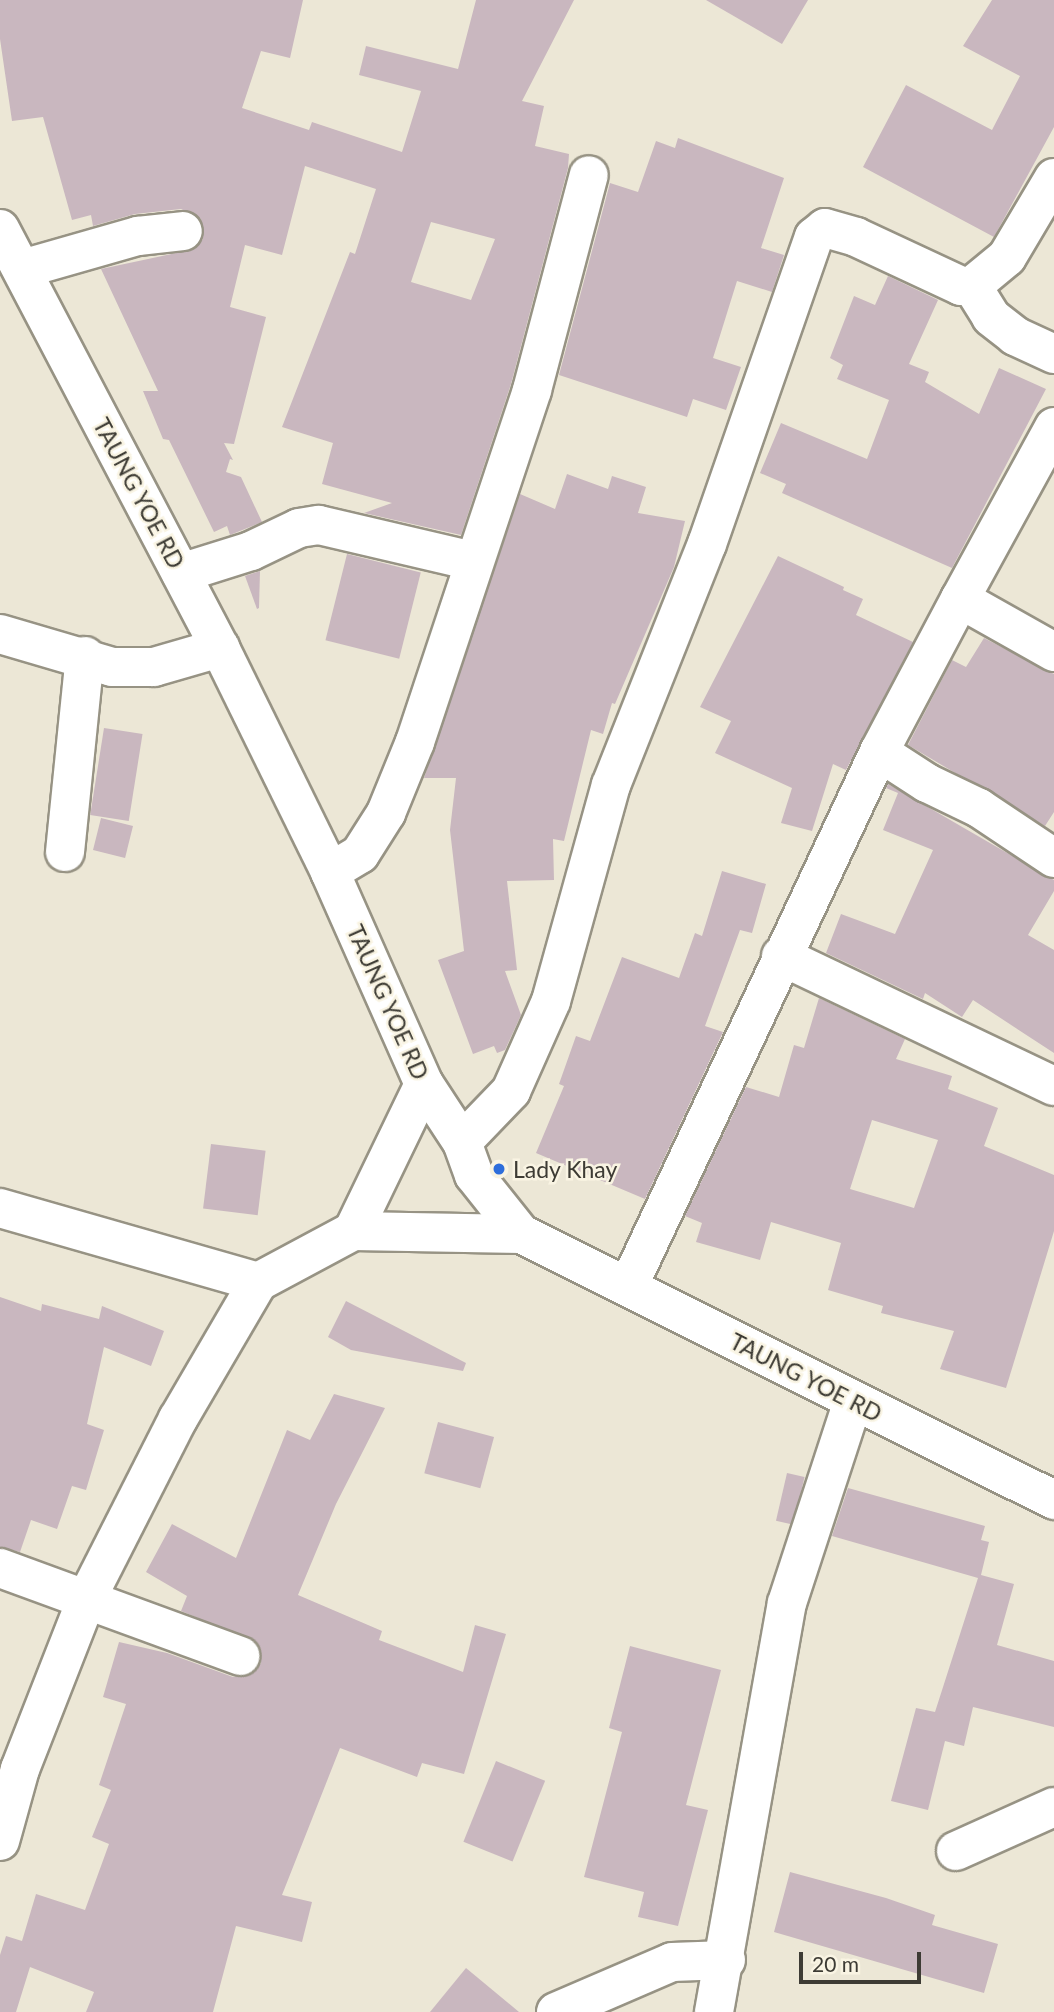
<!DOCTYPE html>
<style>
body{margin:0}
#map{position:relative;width:1054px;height:2012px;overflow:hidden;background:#ece7d6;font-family:Lato,sans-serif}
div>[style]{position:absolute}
.building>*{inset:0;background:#c9b7bf;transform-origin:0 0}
.roads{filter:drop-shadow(2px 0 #979384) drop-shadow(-2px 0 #979384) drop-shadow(0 2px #979384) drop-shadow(0 -2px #979384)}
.minor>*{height:38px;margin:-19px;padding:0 19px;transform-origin:19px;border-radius:19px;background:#fff}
.dots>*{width:19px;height:19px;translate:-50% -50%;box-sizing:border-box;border:4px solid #f9f4e3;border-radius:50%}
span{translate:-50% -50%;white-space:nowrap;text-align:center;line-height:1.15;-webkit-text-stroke:5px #f9f4e3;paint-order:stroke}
.street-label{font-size:23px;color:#3d3b34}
.poi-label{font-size:23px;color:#3d3b34}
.left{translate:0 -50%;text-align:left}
.scale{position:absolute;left:799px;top:1952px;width:122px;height:32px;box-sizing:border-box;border:4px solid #3d3b34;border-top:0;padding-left:9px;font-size:21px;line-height:24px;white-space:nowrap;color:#3d3b34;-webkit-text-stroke:5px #f9f4e3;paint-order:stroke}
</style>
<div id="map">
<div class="building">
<div style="clip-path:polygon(evenodd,0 0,303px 0,290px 58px,261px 51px,242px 108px,309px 130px,312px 122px,402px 152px,421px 91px,359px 75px,366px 46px,458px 69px,476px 0,574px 0,522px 101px,544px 106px,535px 146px,569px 154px,568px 168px,511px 384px,461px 535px,364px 513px,392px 503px,322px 484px,333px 443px,282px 427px,350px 252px,355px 254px,376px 189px,305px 166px,282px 255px,245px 245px,230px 307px,266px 317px,234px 444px,224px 443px,233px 460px,230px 459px,226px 472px,241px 477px,262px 522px,230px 535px,227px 526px,214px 532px,169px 440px,163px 439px,143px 391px,158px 391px,101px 269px,195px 249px,203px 239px,201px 219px,181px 209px,135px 214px,93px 226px,91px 215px,72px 220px,43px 117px,12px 121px,0 39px,0 0,431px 222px,495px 239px,471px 300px,411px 282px,431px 222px)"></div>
<div style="clip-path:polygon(706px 0,808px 0,782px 44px)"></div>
<div style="clip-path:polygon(992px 0,1054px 0,1054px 127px,994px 237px,863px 167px,906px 85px,992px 130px,1020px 76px,963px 46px)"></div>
<div style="clip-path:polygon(678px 138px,784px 178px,761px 248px,784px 255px,772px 292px,737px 281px,713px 358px,741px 367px,726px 410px,693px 399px,687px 417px,559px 375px,610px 183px,638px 192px,656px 141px,675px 148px)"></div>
<div style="clip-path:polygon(888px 276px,938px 300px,909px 364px,929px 372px,925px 382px,979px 414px,999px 368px,1046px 389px,952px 568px,782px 493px,786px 484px,760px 473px,781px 423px,867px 459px,889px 400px,837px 379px,843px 365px,830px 358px,854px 296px,875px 305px)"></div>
<div style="clip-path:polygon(567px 474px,608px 489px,612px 476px,646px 487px,638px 513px,685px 521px,674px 567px,615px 704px,612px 703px,603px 734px,591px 730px,564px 841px,553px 839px,554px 880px,507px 881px,517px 970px,505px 971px,521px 1015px,505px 1050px,497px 1053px,494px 1046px,473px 1054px,438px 960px,464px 951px,450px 830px,456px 778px,424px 778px,520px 494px,555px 509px)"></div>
<div style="left:347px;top:554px;width:76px;height:89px;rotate:14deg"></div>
<div style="clip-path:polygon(778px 556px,844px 587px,843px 590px,863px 599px,856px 615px,913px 642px,846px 770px,833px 764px,812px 831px,781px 823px,792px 788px,715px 753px,731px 721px,700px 707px)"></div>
<div style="clip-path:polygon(260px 571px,259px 608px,257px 609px,245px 576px)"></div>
<div style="clip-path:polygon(984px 638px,1054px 674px,1054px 812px,1045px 826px,908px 745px,952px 660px,966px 667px)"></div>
<div style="left:104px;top:728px;width:39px;height:88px;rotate:9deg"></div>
<div style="clip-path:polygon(888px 784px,1054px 880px,1054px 891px,1028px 935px,1054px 950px,1054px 1053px,973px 1000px,962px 1017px,925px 993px,923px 999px,826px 953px,841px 914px,895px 934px,933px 850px,883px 830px,898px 793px,886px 788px)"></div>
<div style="left:101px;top:818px;width:33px;height:33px;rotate:14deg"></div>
<div style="clip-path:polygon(722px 871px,766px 884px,752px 933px,740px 930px,705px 1026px,723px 1032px,645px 1199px,536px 1153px,564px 1086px,559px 1084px,576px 1036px,590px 1041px,622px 957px,679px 978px,695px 933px,702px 936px)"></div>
<div style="clip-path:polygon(evenodd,819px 998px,905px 1039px,896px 1059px,952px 1076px,948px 1089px,998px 1108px,984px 1146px,1054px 1175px,1054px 1231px,1006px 1388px,940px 1369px,954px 1331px,881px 1313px,883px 1306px,828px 1290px,841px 1243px,771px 1222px,760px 1260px,696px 1242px,702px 1223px,685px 1216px,746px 1087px,779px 1097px,794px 1045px,804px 1048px,819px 998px,872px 1120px,938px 1140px,914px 1208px,850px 1189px,872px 1120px)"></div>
<div style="left:211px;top:1144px;width:55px;height:65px;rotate:7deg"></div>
<div style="clip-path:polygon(0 1297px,41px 1311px,42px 1304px,99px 1319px,102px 1306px,164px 1331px,151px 1366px,104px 1347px,87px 1424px,104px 1430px,86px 1490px,72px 1486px,57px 1529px,31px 1520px,20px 1552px,0 1547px)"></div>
<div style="clip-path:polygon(346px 1301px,466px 1363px,463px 1371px,351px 1350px,328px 1337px)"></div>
<div style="clip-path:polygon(334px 1394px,385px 1408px,336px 1504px,298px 1595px,382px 1631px,379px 1640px,463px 1672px,475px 1625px,506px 1634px,464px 1774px,422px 1763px,417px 1777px,340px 1748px,282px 1895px,312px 1902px,302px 1942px,236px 1926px,213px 2012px,86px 2012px,94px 1992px,30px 1967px,16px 2012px,0 2012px,0 1955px,6px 1936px,22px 1941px,36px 1894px,85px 1910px,109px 1844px,92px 1837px,111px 1790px,99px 1785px,126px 1704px,103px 1697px,119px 1642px,167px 1653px,233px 1677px,253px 1673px,261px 1663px,256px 1642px,181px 1611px,187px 1596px,146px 1572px,172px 1524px,236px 1558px,287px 1430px,310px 1440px)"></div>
<div style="left:438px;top:1422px;width:58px;height:53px;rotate:15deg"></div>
<div style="left:787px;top:1473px;width:18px;height:49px;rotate:13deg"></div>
<div style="clip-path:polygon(848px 1488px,985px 1526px,981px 1540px,989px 1542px,981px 1575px,1014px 1584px,997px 1645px,1054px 1661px,1054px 1727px,973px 1707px,964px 1746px,945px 1741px,928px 1810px,891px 1801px,916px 1708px,935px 1712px,978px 1578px,832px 1536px)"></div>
<div style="clip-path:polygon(630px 1646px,721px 1670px,686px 1805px,708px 1810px,678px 1926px,638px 1917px,644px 1892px,584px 1877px,622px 1732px,609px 1728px)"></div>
<div style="left:496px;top:1761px;width:53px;height:87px;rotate:22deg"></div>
<div style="clip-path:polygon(790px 1872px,886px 1898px,935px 1915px,932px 1925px,998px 1944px,984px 1993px,774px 1932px)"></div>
<div style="clip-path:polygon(466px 1968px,519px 2012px,430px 2012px)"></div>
</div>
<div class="roads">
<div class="minor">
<div style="left:0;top:229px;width:473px;rotate:62.3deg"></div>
<div style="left:220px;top:648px;width:250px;rotate:63.8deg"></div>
<div style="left:330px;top:872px;width:232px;rotate:66.1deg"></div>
<div style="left:424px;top:1084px;width:69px;rotate:56.8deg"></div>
<div style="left:462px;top:1142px;width:35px;rotate:70deg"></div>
<div style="left:474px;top:1175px;width:75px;rotate:51.5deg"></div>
<div style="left:521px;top:1234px;width:596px;rotate:26.52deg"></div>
<div style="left:22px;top:269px;width:121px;rotate:-15.9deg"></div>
<div style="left:138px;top:236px;width:45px;rotate:-6.3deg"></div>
<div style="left:972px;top:286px;width:36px;rotate:58deg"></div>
<div style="left:991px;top:317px;width:31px;rotate:38deg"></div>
<div style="left:1015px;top:336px;width:43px;rotate:24.8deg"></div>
<div style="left:181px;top:573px;width:73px;rotate:-17.4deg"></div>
<div style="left:251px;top:551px;width:53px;rotate:-25.6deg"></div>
<div style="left:299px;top:528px;width:20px;rotate:-9deg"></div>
<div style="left:319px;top:525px;width:157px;rotate:13.2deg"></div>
<div style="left:960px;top:599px;width:196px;rotate:-61.3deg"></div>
<div style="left:0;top:634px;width:117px;rotate:16.4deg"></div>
<div style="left:112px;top:667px;width:42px"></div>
<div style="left:154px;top:667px;width:69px;rotate:-16.1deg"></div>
<div style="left:879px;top:752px;width:57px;rotate:32.9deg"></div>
<div style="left:927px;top:783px;width:58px;rotate:25.7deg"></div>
<div style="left:979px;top:808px;width:90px;rotate:33.7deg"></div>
<div style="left:65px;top:852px;width:197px;rotate:-84.2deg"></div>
<div style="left:330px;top:872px;width:35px;rotate:-31deg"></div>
<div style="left:360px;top:854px;width:49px;rotate:-57.6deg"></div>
<div style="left:386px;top:813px;width:77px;rotate:-67.8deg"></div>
<div style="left:415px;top:742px;width:371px;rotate:-71.6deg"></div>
<div style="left:532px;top:390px;width:222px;rotate:-75.2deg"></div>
<div style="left:781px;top:956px;width:302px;rotate:25.5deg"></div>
<div style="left:462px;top:1142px;width:71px;rotate:-46.1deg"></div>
<div style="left:511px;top:1091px;width:98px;rotate:-66deg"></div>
<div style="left:551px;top:1001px;width:224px;rotate:-74.5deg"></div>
<div style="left:611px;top:785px;width:259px;rotate:-68.3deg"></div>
<div style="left:707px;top:544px;width:325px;rotate:-70.8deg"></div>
<div style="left:814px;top:237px;width:14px;rotate:-39deg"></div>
<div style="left:825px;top:228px;width:32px;rotate:16deg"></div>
<div style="left:856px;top:237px;width:116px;rotate:25deg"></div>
<div style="left:961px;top:286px;width:11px"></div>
<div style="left:972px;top:286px;width:45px;rotate:-39.6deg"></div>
<div style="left:1007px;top:257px;width:92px;rotate:-59.3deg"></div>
<div style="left:0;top:1208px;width:268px;rotate:16deg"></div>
<div style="left:353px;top:1231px;width:163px;rotate:-64.2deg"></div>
<div style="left:628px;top:1287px;width:591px;rotate:-64.87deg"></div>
<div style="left:879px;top:752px;width:173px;rotate:-62.1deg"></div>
<div style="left:960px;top:599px;width:108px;rotate:29.4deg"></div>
<div style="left:0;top:1568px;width:256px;rotate:20.1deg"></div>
<div style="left:0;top:1841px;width:75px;rotate:-74.5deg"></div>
<div style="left:20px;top:1769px;width:184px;rotate:-68.6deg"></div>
<div style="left:87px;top:1598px;width:201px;rotate:-63.1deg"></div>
<div style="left:178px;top:1419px;width:159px;rotate:-59.7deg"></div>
<div style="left:258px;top:1282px;width:108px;rotate:-28.2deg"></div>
<div style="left:353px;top:1231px;width:168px;rotate:1deg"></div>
<div style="left:956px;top:1851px;width:107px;rotate:-24.2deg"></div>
<div style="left:556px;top:2012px;width:126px;rotate:-23.3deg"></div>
<div style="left:672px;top:1962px;width:54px;rotate:-2.1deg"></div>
<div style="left:714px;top:2012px;width:415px;rotate:-79.9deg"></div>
<div style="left:787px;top:1603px;width:213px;rotate:-71.9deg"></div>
</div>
</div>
<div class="dots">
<div style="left:499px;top:1169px;background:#2e6edb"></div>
</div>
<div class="street-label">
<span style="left:139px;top:493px;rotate:62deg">TAUNG YOE RD</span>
<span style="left:388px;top:1002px;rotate:66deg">TAUNG YOE RD</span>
<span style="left:806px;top:1377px;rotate:27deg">TAUNG YOE RD</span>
</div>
<div class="poi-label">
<span class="left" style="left:513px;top:1169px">Lady Khay</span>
</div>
<div class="scale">20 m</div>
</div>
